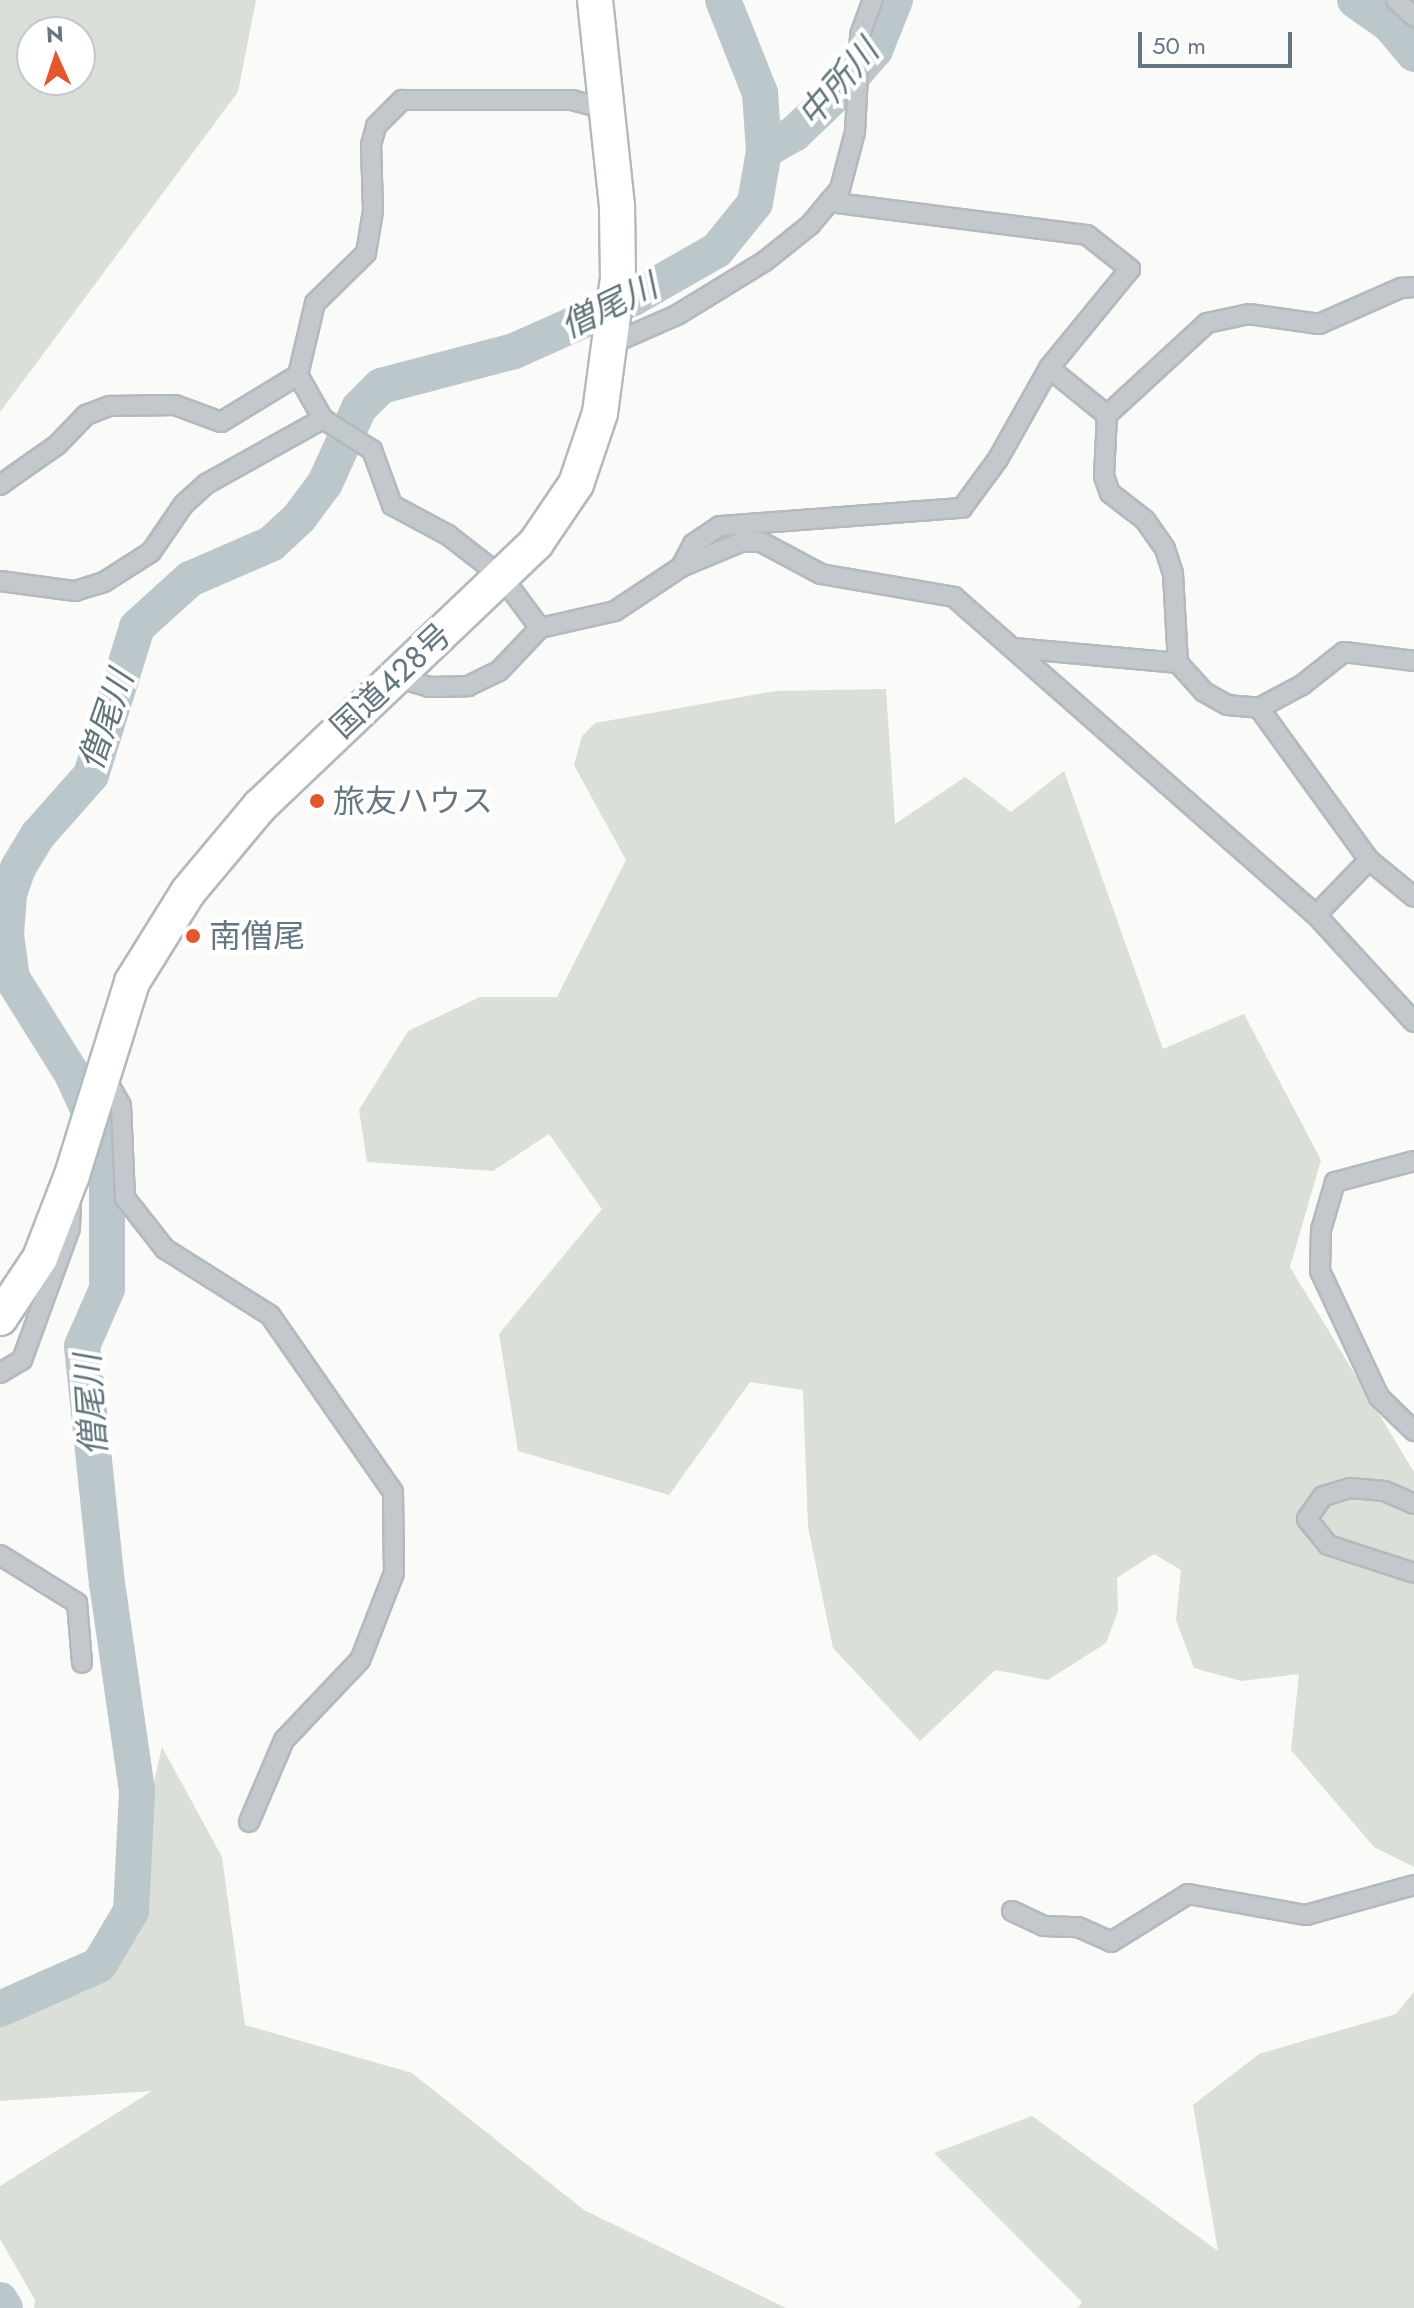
<!DOCTYPE html>
<meta charset="utf-8">
<style>
body{margin:0}
#map{position:relative;width:1414px;height:2308px;overflow:hidden;background:#fafaf8;font-family:Jost,"Noto Sans JP",sans-serif}
div>[style]{position:absolute}
.green>*{inset:0;background:#dadfd7}
.river>*{height:36px;margin:-18px;padding:0 18px;transform-origin:18px;border-radius:18px;background:#bbc7cb}
.roads{filter:drop-shadow(2px 0 #b4b9bd) drop-shadow(-2px 0 #b4b9bd) drop-shadow(0 2px #b4b9bd) drop-shadow(0 -2px #b4b9bd)}
.street>*{height:18px;margin:-9px;padding:0 9px;transform-origin:9px;border-radius:9px;background:#c3c8cc}
.highway>*{height:34px;margin:-17px;padding:0 17px;transform-origin:17px;border-radius:17px;background:#fff}
.dots>*{width:22px;height:22px;translate:-50% -50%;box-sizing:border-box;border:4px solid #fff;border-radius:50%}
span{translate:-50% -50%;white-space:nowrap;text-align:center;line-height:1.15;-webkit-text-stroke:8px #fff;paint-order:stroke}
.street-label{font-size:32px;color:#657683}
.poi-label{font-size:32px;color:#657683}
.left{translate:0 -50%;text-align:left}
.water-label{font-size:34px;color:#60757c;font-style:italic}
.north{position:absolute;left:16px;top:16px;width:80px;height:80px;box-sizing:border-box;background:#fff;border:2px solid #c1c8cd;border-radius:50%;rotate:357deg;font-size:22px;font-weight:700;line-height:32px;text-align:center;color:#657683}
.north::after{content:'';display:block;margin:auto;width:28px;height:36px;background:#e4572e;clip-path:polygon(50% 0,100% 100%,50% 72%,0 100%)}
.scale{position:absolute;left:1138px;top:32px;width:154px;height:36px;box-sizing:border-box;border:4px solid #657683;border-top:0;padding-left:10px;font-size:24px;line-height:28px;white-space:nowrap;color:#657683;-webkit-text-stroke:6px #fff;paint-order:stroke}
</style>
<div id="map">
<div class="green">
<div style="clip-path:polygon(evenodd,0 0,256px 0,238px 92px,0 412px,0 0,32px 32px,80px 32px,80px 80px,32px 80px,32px 32px)"></div>
<div style="clip-path:polygon(886px 689px,895px 824px,965px 777px,1011px 812px,1064px 771px,1163px 1049px,1244px 1014px,1321px 1160px,1290px 1267px,1414px 1472px,1414px 1867px,1374px 1847px,1291px 1750px,1299px 1674px,1241px 1681px,1194px 1668px,1176px 1620px,1181px 1570px,1154px 1554px,1117px 1578px,1118px 1611px,1106px 1643px,1048px 1680px,995px 1670px,920px 1741px,833px 1648px,808px 1527px,803px 1390px,750px 1382px,669px 1495px,518px 1451px,499px 1334px,602px 1209px,549px 1134px,493px 1171px,367px 1162px,359px 1110px,408px 1031px,480px 997px,557px 997px,626px 860px,574px 765px,582px 736px,595px 723px,776px 691px)"></div>
<div style="clip-path:polygon(162px 1747px,222px 1857px,245px 2025px,412px 2073px,584px 2210px,786px 2308px,34px 2308px,35px 2300px,0 2239px,0 2186px,152px 2091px,0 2101px,0 2016px,118px 1937px)"></div>
<div style="clip-path:polygon(1414px 1992px,1414px 2308px,1078px 2308px,1082px 2302px,934px 2153px,1032px 2116px,1218px 2251px,1193px 2105px,1259px 2054px,1396px 2014px)"></div>
</div>
<div class="river">
<div style="left:1355px;top:0;width:43px;rotate:35.5deg"></div>
<div style="left:1390px;top:25px;width:38px;rotate:50deg"></div>
<div style="left:764px;top:151px;width:34px;rotate:-30deg"></div>
<div style="left:794px;top:134px;width:66px;rotate:-43.8deg"></div>
<div style="left:842px;top:88px;width:50px;rotate:-49deg"></div>
<div style="left:875px;top:50px;width:54px;rotate:-68.2deg"></div>
<div style="left:0;top:2009px;width:108px;rotate:-24deg"></div>
<div style="left:99px;top:1965px;width:63px;rotate:-59.3deg"></div>
<div style="left:131px;top:1911px;width:120px;rotate:-87.1deg"></div>
<div style="left:137px;top:1791px;width:209px;rotate:-98.2deg"></div>
<div style="left:107px;top:1584px;width:239px;rotate:-96deg"></div>
<div style="left:82px;top:1346px;width:62px;rotate:-66.3deg"></div>
<div style="left:107px;top:1289px;width:138px;rotate:-90deg"></div>
<div style="left:107px;top:1151px;width:85px;rotate:-114.4deg"></div>
<div style="left:72px;top:1074px;width:113px;rotate:-122deg"></div>
<div style="left:12px;top:978px;width:43px;rotate:-97.9deg"></div>
<div style="left:6px;top:935px;width:41px;rotate:-85.8deg"></div>
<div style="left:9px;top:894px;width:28px;rotate:-71deg"></div>
<div style="left:18px;top:868px;width:39px;rotate:-59deg"></div>
<div style="left:38px;top:835px;width:80px;rotate:-48.5deg"></div>
<div style="left:91px;top:775px;width:155px;rotate:-72.7deg"></div>
<div style="left:137px;top:627px;width:72px;rotate:-42.2deg"></div>
<div style="left:190px;top:579px;width:88px;rotate:-23.4deg"></div>
<div style="left:271px;top:544px;width:38px;rotate:-43deg"></div>
<div style="left:299px;top:518px;width:44px;rotate:-53.4deg"></div>
<div style="left:325px;top:483px;width:82px;rotate:-65.6deg"></div>
<div style="left:359px;top:408px;width:31px;rotate:-45deg"></div>
<div style="left:381px;top:386px;width:138px;rotate:-14.7deg"></div>
<div style="left:514px;top:351px;width:130px;rotate:-24deg"></div>
<div style="left:633px;top:298px;width:97px;rotate:-29.7deg"></div>
<div style="left:717px;top:250px;width:60px;rotate:-51deg"></div>
<div style="left:755px;top:203px;width:53px;rotate:-80.2deg"></div>
<div style="left:764px;top:151px;width:58px;rotate:-93.9deg"></div>
<div style="left:760px;top:93px;width:100px;rotate:-111.7deg"></div>
<div style="left:0;top:2300px;width:9px;rotate:58deg"></div>
</div>
<div class="roads">
<div class="street">
<div style="left:1396px;top:0;width:25px;rotate:43deg"></div>
<div style="left:829px;top:202px;width:260px;rotate:7.3deg"></div>
<div style="left:1087px;top:235px;width:55px;rotate:38.3deg"></div>
<div style="left:1130px;top:269px;width:128px;rotate:129.3deg"></div>
<div style="left:611px;top:344px;width:72px;rotate:-23.7deg"></div>
<div style="left:677px;top:315px;width:103px;rotate:-31.5deg"></div>
<div style="left:765px;top:261px;width:58px;rotate:-38.7deg"></div>
<div style="left:810px;top:225px;width:47px;rotate:-50.2deg"></div>
<div style="left:840px;top:189px;width:59px;rotate:-75.3deg"></div>
<div style="left:855px;top:132px;width:97px;rotate:-87deg"></div>
<div style="left:860px;top:35px;width:37px;rotate:-70deg"></div>
<div style="left:298px;top:375px;width:51px;rotate:60.4deg"></div>
<div style="left:323px;top:419px;width:58px;rotate:32.3deg"></div>
<div style="left:372px;top:450px;width:59px;rotate:70deg"></div>
<div style="left:392px;top:505px;width:64px;rotate:28.2deg"></div>
<div style="left:448px;top:535px;width:68px;rotate:37.9deg"></div>
<div style="left:502px;top:577px;width:64px;rotate:53.3deg"></div>
<div style="left:1107px;top:415px;width:61px;rotate:92.8deg"></div>
<div style="left:1104px;top:476px;width:18px;rotate:71deg"></div>
<div style="left:1110px;top:493px;width:44px;rotate:37.6deg"></div>
<div style="left:1145px;top:520px;width:35px;rotate:55deg"></div>
<div style="left:1165px;top:549px;width:26px;rotate:72deg"></div>
<div style="left:1173px;top:574px;width:89px;rotate:86.8deg"></div>
<div style="left:0;top:485px;width:70px;rotate:-35.1deg"></div>
<div style="left:57px;top:445px;width:42px;rotate:-46deg"></div>
<div style="left:86px;top:415px;width:26px;rotate:-21deg"></div>
<div style="left:110px;top:406px;width:65px;rotate:-0.9deg"></div>
<div style="left:175px;top:405px;width:49px;rotate:20.3deg"></div>
<div style="left:221px;top:422px;width:90px;rotate:-31.4deg"></div>
<div style="left:298px;top:375px;width:74px;rotate:-76.7deg"></div>
<div style="left:315px;top:303px;width:71px;rotate:-44.4deg"></div>
<div style="left:366px;top:253px;width:43px;rotate:-80.5deg"></div>
<div style="left:373px;top:211px;width:66px;rotate:-91.7deg"></div>
<div style="left:371px;top:145px;width:20px;rotate:-75deg"></div>
<div style="left:376px;top:126px;width:37px;rotate:-45deg"></div>
<div style="left:402px;top:100px;width:170px"></div>
<div style="left:572px;top:100px;width:35px;rotate:15deg"></div>
<div style="left:681px;top:567px;width:26px;rotate:-62deg"></div>
<div style="left:693px;top:544px;width:32px;rotate:-34deg"></div>
<div style="left:720px;top:526px;width:243px;rotate:-4.3deg"></div>
<div style="left:962px;top:508px;width:61px;rotate:-53.7deg"></div>
<div style="left:998px;top:459px;width:104px;rotate:-60.7deg"></div>
<div style="left:1049px;top:368px;width:75px;rotate:39deg"></div>
<div style="left:1107px;top:415px;width:136px;rotate:-42.6deg"></div>
<div style="left:1207px;top:323px;width:43px;rotate:-12.1deg"></div>
<div style="left:1249px;top:314px;width:71px;rotate:8.1deg"></div>
<div style="left:1319px;top:324px;width:90px;rotate:-23.7deg"></div>
<div style="left:1401px;top:288px;width:13px;rotate:-4deg"></div>
<div style="left:0;top:581px;width:76px;rotate:7.6deg"></div>
<div style="left:75px;top:591px;width:30px;rotate:-17deg"></div>
<div style="left:104px;top:582px;width:56px;rotate:-32.6deg"></div>
<div style="left:151px;top:552px;width:58px;rotate:-55.5deg"></div>
<div style="left:184px;top:504px;width:30px;rotate:-42deg"></div>
<div style="left:206px;top:484px;width:134px;rotate:-29.1deg"></div>
<div style="left:1014px;top:648px;width:165px;rotate:5.2deg"></div>
<div style="left:1178px;top:663px;width:39px;rotate:48deg"></div>
<div style="left:1204px;top:692px;width:26px;rotate:29deg"></div>
<div style="left:1227px;top:705px;width:32px;rotate:5deg"></div>
<div style="left:1259px;top:708px;width:49px;rotate:-28.1deg"></div>
<div style="left:1302px;top:685px;width:53px;rotate:-38.2deg"></div>
<div style="left:1344px;top:652px;width:71px;rotate:7.3deg"></div>
<div style="left:395px;top:677px;width:35px;rotate:16deg"></div>
<div style="left:429px;top:687px;width:39px;rotate:-1deg"></div>
<div style="left:468px;top:686px;width:34px;rotate:-26deg"></div>
<div style="left:499px;top:671px;width:59px;rotate:-46.4deg"></div>
<div style="left:540px;top:628px;width:77px;rotate:-12.8deg"></div>
<div style="left:615px;top:611px;width:79px;rotate:-33.7deg"></div>
<div style="left:681px;top:567px;width:65px;rotate:-22.6deg"></div>
<div style="left:741px;top:542px;width:20px"></div>
<div style="left:761px;top:542px;width:68px;rotate:28.1deg"></div>
<div style="left:821px;top:574px;width:135px;rotate:9.8deg"></div>
<div style="left:954px;top:597px;width:482px;rotate:41.3deg"></div>
<div style="left:1316px;top:915px;width:145px;rotate:47.5deg"></div>
<div style="left:1259px;top:708px;width:188px;rotate:54.1deg"></div>
<div style="left:1369px;top:860px;width:58px;rotate:39.4deg"></div>
<div style="left:1316px;top:915px;width:76px;rotate:-46.1deg"></div>
<div style="left:104px;top:1076px;width:34px;rotate:60deg"></div>
<div style="left:121px;top:1106px;width:92px;rotate:87.5deg"></div>
<div style="left:125px;top:1198px;width:65px;rotate:51.9deg"></div>
<div style="left:165px;top:1249px;width:124px;rotate:32.2deg"></div>
<div style="left:270px;top:1315px;width:216px;rotate:55.2deg"></div>
<div style="left:393px;top:1492px;width:81px;rotate:89.3deg"></div>
<div style="left:394px;top:1573px;width:93px;rotate:111.3deg"></div>
<div style="left:360px;top:1660px;width:110px;rotate:133.5deg"></div>
<div style="left:284px;top:1740px;width:89px;rotate:113.1deg"></div>
<div style="left:1414px;top:1161px;width:82px;rotate:165.1deg"></div>
<div style="left:1335px;top:1182px;width:50px;rotate:106.3deg"></div>
<div style="left:1321px;top:1230px;width:41px;rotate:91.4deg"></div>
<div style="left:1320px;top:1271px;width:139px;rotate:64.9deg"></div>
<div style="left:1379px;top:1397px;width:49px;rotate:44.2deg"></div>
<div style="left:0;top:1373px;width:26px;rotate:-31deg"></div>
<div style="left:22px;top:1360px;width:140px;rotate:-70deg"></div>
<div style="left:70px;top:1228px;width:23px;rotate:-88deg"></div>
<div style="left:1414px;top:1504px;width:32px;rotate:-156deg"></div>
<div style="left:1385px;top:1491px;width:35px;rotate:-175deg"></div>
<div style="left:1350px;top:1488px;width:28px;rotate:163deg"></div>
<div style="left:1323px;top:1496px;width:28px;rotate:125deg"></div>
<div style="left:1307px;top:1519px;width:33px;rotate:51deg"></div>
<div style="left:1328px;top:1545px;width:90px;rotate:18deg"></div>
<div style="left:0;top:1555px;width:91px;rotate:31.9deg"></div>
<div style="left:77px;top:1603px;width:60px;rotate:85.2deg"></div>
<div style="left:1012px;top:1911px;width:35px;rotate:25deg"></div>
<div style="left:1044px;top:1926px;width:34px;rotate:2deg"></div>
<div style="left:1078px;top:1927px;width:36px;rotate:24deg"></div>
<div style="left:1111px;top:1942px;width:91px;rotate:-31.9deg"></div>
<div style="left:1188px;top:1894px;width:120px;rotate:10.1deg"></div>
<div style="left:1306px;top:1915px;width:112px;rotate:-15.5deg"></div>
</div>
<div class="highway">
<div style="left:0;top:1318px;width:72px;rotate:-56.3deg"></div>
<div style="left:40px;top:1258px;width:89px;rotate:-68.9deg"></div>
<div style="left:72px;top:1175px;width:202px;rotate:-72.7deg"></div>
<div style="left:132px;top:982px;width:106px;rotate:-58.1deg"></div>
<div style="left:188px;top:892px;width:112px;rotate:-50.1deg"></div>
<div style="left:260px;top:806px;width:381px;rotate:-43.6deg"></div>
<div style="left:536px;top:543px;width:71px;rotate:-55.9deg"></div>
<div style="left:576px;top:484px;width:75px;rotate:-71.3deg"></div>
<div style="left:600px;top:413px;width:136px;rotate:-82.4deg"></div>
<div style="left:618px;top:278px;width:72px;rotate:-90.8deg"></div>
<div style="left:617px;top:206px;width:207px;rotate:-96.1deg"></div>
</div>
</div>
<div class="dots">
<div style="left:317px;top:801px;background:#e4572e"></div>
<div style="left:193px;top:936px;background:#e4572e"></div>
</div>
<div class="street-label">
<span style="left:391px;top:681px;rotate:-43deg">国道428号</span>
</div>
<div class="poi-label">
<span class="left" style="left:333px;top:801px">旅友ハウス</span>
<span class="left" style="left:209px;top:936px">南僧尾</span>
</div>
<div class="water-label">
<span style="left:838px;top:83px;rotate:-49deg">中所川</span>
<span style="left:609px;top:306px;rotate:-26deg">僧尾川</span>
<span style="left:106px;top:720px;rotate:-71deg">僧尾川</span>
<span style="left:91px;top:1405px;rotate:-94deg">僧尾川</span>
</div>
<div class="north">N</div>
<div class="scale">50 m</div>
</div>
